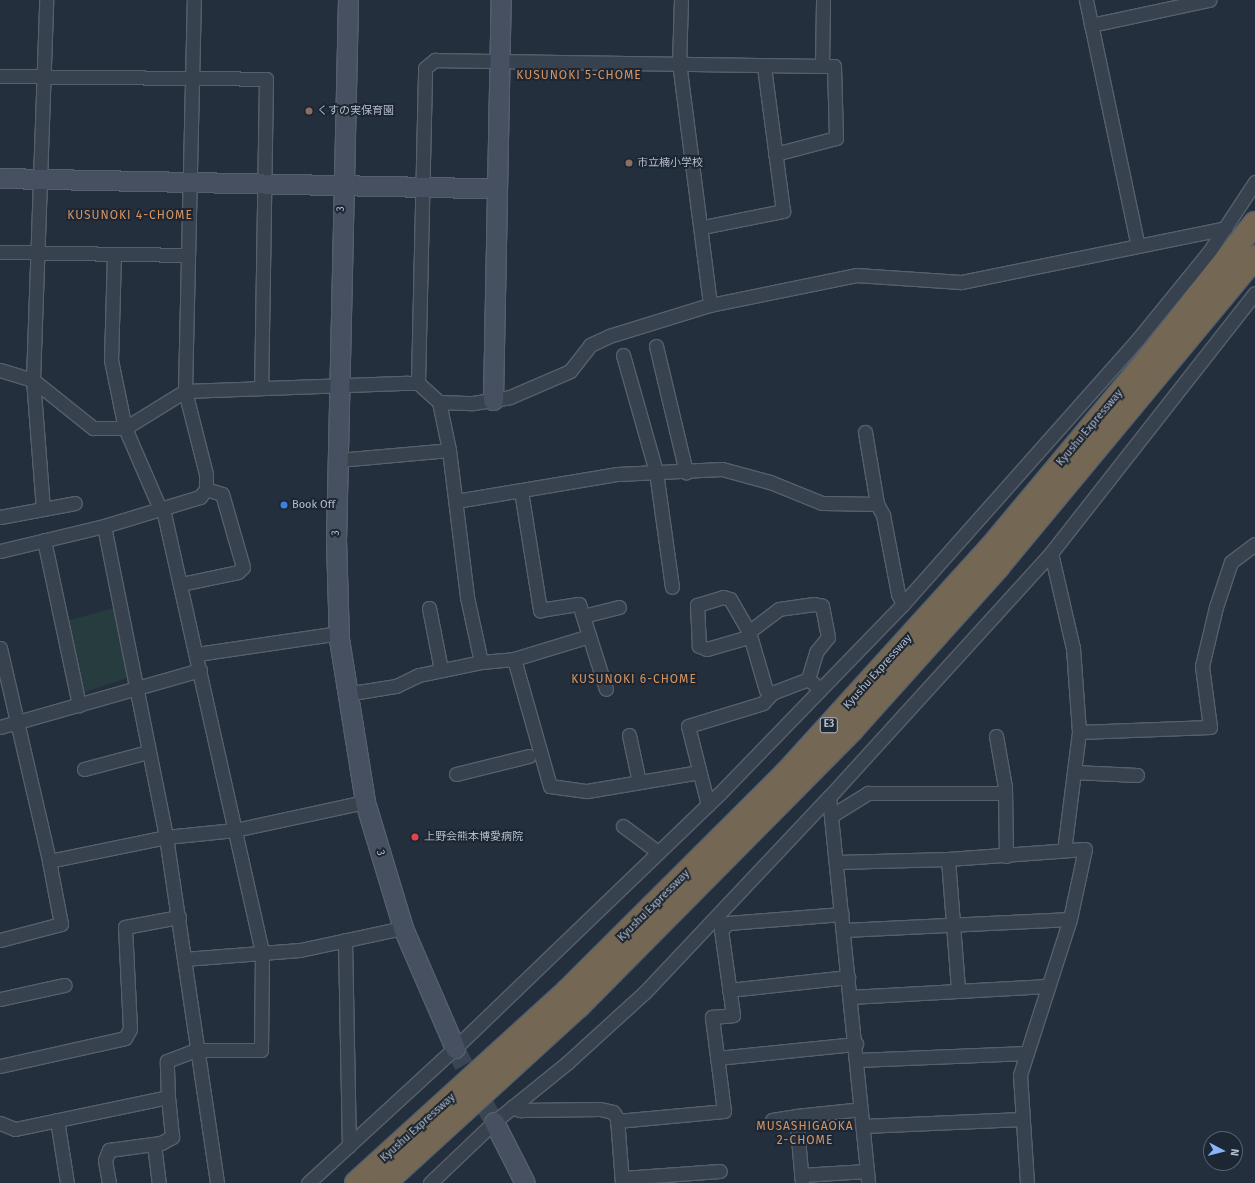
<!DOCTYPE html>
<meta charset="utf-8">
<style>
body{margin:0}
#map{position:relative;width:1255px;height:1183px;overflow:hidden;background:#242f3e;font-family:"Fira Sans","Noto Sans JP",sans-serif}
div>[style]{position:absolute}
.green>*{inset:0;background:#263c3f}
.secondary-tunnel>*{height:19px;margin-top:-9.5px;transform-origin:0;background:repeating-linear-gradient(90deg,#3a4453 0 19px,transparent 0 29px)}
.roads{filter:drop-shadow(1px 0 #565f6c) drop-shadow(-1px 0 #565f6c) drop-shadow(0 1px #565f6c) drop-shadow(0 -1px #565f6c)}
.street>*{height:13px;margin:-6.5px;padding:0 6.5px;transform-origin:6.5px;border-radius:6.5px;background:#38414e}
.secondary>*{height:19px;margin:-9.5px;padding:0 9.5px;transform-origin:9.5px;border-radius:9.5px;background:#465061}
.highway>*{height:22px;margin:-11px;padding:0 11px;transform-origin:11px;border-radius:11px;background:#746855}
.dots>*{width:11px;height:11px;translate:-50% -50%;box-sizing:border-box;border:2px solid #1d2633;border-radius:50%}
span{translate:-50% -50%;white-space:nowrap;text-align:center;line-height:1.15;-webkit-text-stroke:4px #1d2633;paint-order:stroke}
.shield-label span{padding:1px 3px;background:#1d2633;border:1px solid;border-radius:3px;-webkit-text-stroke-width:0}
.shield-label{font-size:10px;color:#b4bcc9;font-weight:700}
.poi-label{font-size:11px;color:#b4bcc9}
.left{translate:0 -50%;text-align:left}
.street-label{font-size:11px;color:#b4bcc9}
.neighbourhood-label{font-size:12px;color:#d59563;letter-spacing:1px}
.north{position:absolute;left:1203px;top:1131px;width:40px;height:40px;box-sizing:border-box;background:#1d2633;border:1px solid #59626f;border-radius:50%;rotate:97deg;font-size:11px;font-weight:700;line-height:16px;text-align:center;color:#b4bcc9}
.north::after{content:'';display:block;margin:auto;width:14px;height:18px;background:#8ab4f8;clip-path:polygon(50% 0,100% 100%,50% 72%,0 100%)}
</style>
<div id="map">
<div class="green">
<div style="clip-path:polygon(114px 608px,127px 678px,85px 692px,66px 621px)"></div>
</div>
<div class="secondary-tunnel">
<div style="left:455px;top:1048px;width:84px;rotate:62.2deg"></div>
</div>
<div class="roads">
<div class="street">
<div style="left:681px;top:0;width:62px;rotate:91.8deg"></div>
<div style="left:679px;top:62px;width:245px;rotate:82.7deg"></div>
<div style="left:1086px;top:0;width:248px;rotate:78.1deg"></div>
<div style="left:1091px;top:25px;width:121px;rotate:-12deg"></div>
<div style="left:822px;top:66px;width:66px;rotate:-89.1deg"></div>
<div style="left:0;top:76px;width:266px;rotate:0.6deg"></div>
<div style="left:266px;top:79px;width:309px;rotate:90.9deg"></div>
<div style="left:703px;top:227px;width:82px;rotate:-11.3deg"></div>
<div style="left:783px;top:211px;width:146px;rotate:-97.5deg"></div>
<div style="left:0;top:252px;width:188px;rotate:0.9deg"></div>
<div style="left:114px;top:254px;width:106px;rotate:91.6deg"></div>
<div style="left:111px;top:360px;width:69px;rotate:78.4deg"></div>
<div style="left:125px;top:428px;width:88px;rotate:66.6deg"></div>
<div style="left:656px;top:346px;width:130px;rotate:76.6deg"></div>
<div style="left:623px;top:355px;width:122px;rotate:74.2deg"></div>
<div style="left:656px;top:472px;width:116px;rotate:82.1deg"></div>
<div style="left:0;top:370px;width:34px;rotate:17deg"></div>
<div style="left:33px;top:380px;width:77px;rotate:38.7deg"></div>
<div style="left:93px;top:428px;width:32px"></div>
<div style="left:125px;top:428px;width:70px;rotate:-31.7deg"></div>
<div style="left:185px;top:391px;width:223px;rotate:-2.1deg"></div>
<div style="left:408px;top:383px;width:10px"></div>
<div style="left:418px;top:383px;width:28px;rotate:42deg"></div>
<div style="left:439px;top:402px;width:34px;rotate:2deg"></div>
<div style="left:473px;top:403px;width:37px;rotate:-9deg"></div>
<div style="left:510px;top:397px;width:65px;rotate:-23.4deg"></div>
<div style="left:570px;top:371px;width:33px;rotate:-52deg"></div>
<div style="left:590px;top:345px;width:21px;rotate:-25deg"></div>
<div style="left:609px;top:336px;width:106px;rotate:-17.1deg"></div>
<div style="left:710px;top:305px;width:149px;rotate:-11.6deg"></div>
<div style="left:856px;top:275px;width:105px;rotate:3.8deg"></div>
<div style="left:961px;top:282px;width:270px;rotate:-11.5deg"></div>
<div style="left:418px;top:383px;width:315px;rotate:-88.7deg"></div>
<div style="left:425px;top:68px;width:13px;rotate:-39deg"></div>
<div style="left:435px;top:60px;width:399px;rotate:0.9deg"></div>
<div style="left:834px;top:66px;width:72px;rotate:88.4deg"></div>
<div style="left:836px;top:138px;width:63px;rotate:165.3deg"></div>
<div style="left:439px;top:402px;width:49px;rotate:78.2deg"></div>
<div style="left:449px;top:450px;width:148px;rotate:83deg"></div>
<div style="left:467px;top:597px;width:66px;rotate:77.8deg"></div>
<div style="left:481px;top:662px;width:33px;rotate:-5deg"></div>
<div style="left:514px;top:659px;width:78px;rotate:-17deg"></div>
<div style="left:865px;top:432px;width:73px;rotate:80.5deg"></div>
<div style="left:338px;top:460px;width:111px;rotate:-5.1deg"></div>
<div style="left:521px;top:491px;width:121px;rotate:80.9deg"></div>
<div style="left:540px;top:610px;width:39px;rotate:-9deg"></div>
<div style="left:579px;top:604px;width:89px;rotate:72.4deg"></div>
<div style="left:456px;top:501px;width:164px;rotate:-9.5deg"></div>
<div style="left:618px;top:474px;width:104px;rotate:-2.8deg"></div>
<div style="left:722px;top:469px;width:50px;rotate:15.2deg"></div>
<div style="left:770px;top:482px;width:56px;rotate:22deg"></div>
<div style="left:822px;top:503px;width:55px;rotate:1deg"></div>
<div style="left:877px;top:504px;width:13px;rotate:61deg"></div>
<div style="left:883px;top:515px;width:80px;rotate:79.2deg"></div>
<div style="left:898px;top:594px;width:11px;rotate:63deg"></div>
<div style="left:43px;top:509px;width:129px;rotate:-94.4deg"></div>
<div style="left:33px;top:380px;width:380px;rotate:-88deg"></div>
<div style="left:0;top:517px;width:76px;rotate:-10.6deg"></div>
<div style="left:104px;top:526px;width:317px;rotate:78.7deg"></div>
<div style="left:166px;top:837px;width:350px;rotate:81.6deg"></div>
<div style="left:44px;top:540px;width:169px;rotate:78deg"></div>
<div style="left:0;top:551px;width:107px;rotate:-13.5deg"></div>
<div style="left:104px;top:526px;width:100px;rotate:-16.8deg"></div>
<div style="left:200px;top:497px;width:10px;rotate:-53deg"></div>
<div style="left:206px;top:489px;width:15px;rotate:-90deg"></div>
<div style="left:206px;top:474px;width:86px;rotate:-104.2deg"></div>
<div style="left:185px;top:391px;width:391px;rotate:-88.7deg"></div>
<div style="left:1051px;top:553px;width:98px;rotate:77deg"></div>
<div style="left:1073px;top:648px;width:84px;rotate:85.9deg"></div>
<div style="left:1079px;top:732px;width:119px;rotate:97.2deg"></div>
<div style="left:181px;top:584px;width:58px;rotate:-11.9deg"></div>
<div style="left:238px;top:572px;width:7px;rotate:-45deg"></div>
<div style="left:243px;top:567px;width:76px;rotate:-106deg"></div>
<div style="left:222px;top:494px;width:17px;rotate:-163deg"></div>
<div style="left:429px;top:608px;width:63px;rotate:79deg"></div>
<div style="left:583px;top:616px;width:37px;rotate:-14deg"></div>
<div style="left:0;top:648px;width:219px;rotate:77deg"></div>
<div style="left:49px;top:861px;width:119px;rotate:-11.6deg"></div>
<div style="left:166px;top:837px;width:69px;rotate:-5.8deg"></div>
<div style="left:235px;top:830px;width:133px;rotate:-12.2deg"></div>
<div style="left:197px;top:654px;width:144px;rotate:-8.4deg"></div>
<div style="left:514px;top:659px;width:132px;rotate:74.2deg"></div>
<div style="left:550px;top:786px;width:37px;rotate:8deg"></div>
<div style="left:587px;top:791px;width:114px;rotate:-9.6deg"></div>
<div style="left:808px;top:679px;width:28px;rotate:-73deg"></div>
<div style="left:816px;top:652px;width:19px;rotate:-51deg"></div>
<div style="left:828px;top:637px;width:32px;rotate:-101deg"></div>
<div style="left:822px;top:606px;width:8px;rotate:-166deg"></div>
<div style="left:814px;top:604px;width:35px;rotate:172deg"></div>
<div style="left:779px;top:609px;width:38px;rotate:143deg"></div>
<div style="left:749px;top:632px;width:7px;rotate:124deg"></div>
<div style="left:745px;top:638px;width:40px;rotate:164deg"></div>
<div style="left:707px;top:649px;width:9px;rotate:-159deg"></div>
<div style="left:699px;top:646px;width:41px;rotate:-92.8deg"></div>
<div style="left:697px;top:605px;width:27px;rotate:-17deg"></div>
<div style="left:723px;top:597px;width:7px;rotate:16deg"></div>
<div style="left:730px;top:599px;width:38px;rotate:60deg"></div>
<div style="left:749px;top:632px;width:60px;rotate:73.7deg"></div>
<div style="left:766px;top:690px;width:7px;rotate:27deg"></div>
<div style="left:772px;top:693px;width:39px;rotate:-21deg"></div>
<div style="left:808px;top:679px;width:16px;rotate:40deg"></div>
<div style="left:346px;top:694px;width:51px;rotate:-9.1deg"></div>
<div style="left:396px;top:686px;width:25px;rotate:-26deg"></div>
<div style="left:419px;top:675px;width:63px;rotate:-11.8deg"></div>
<div style="left:0;top:727px;width:208px;rotate:-15.9deg"></div>
<div style="left:1079px;top:732px;width:131px;rotate:-2.2deg"></div>
<div style="left:1210px;top:727px;width:62px;rotate:-97.5deg"></div>
<div style="left:1202px;top:666px;width:61px;rotate:-76.7deg"></div>
<div style="left:1216px;top:607px;width:47px;rotate:-71.6deg"></div>
<div style="left:1231px;top:562px;width:30px;rotate:-37deg"></div>
<div style="left:629px;top:735px;width:48px;rotate:78deg"></div>
<div style="left:996px;top:736px;width:52px;rotate:80deg"></div>
<div style="left:1005px;top:787px;width:69px;rotate:89.2deg"></div>
<div style="left:84px;top:769px;width:66px;rotate:-14.9deg"></div>
<div style="left:1074px;top:772px;width:63px;rotate:2.7deg"></div>
<div style="left:456px;top:774px;width:75px;rotate:-13.9deg"></div>
<div style="left:829px;top:797px;width:388px;rotate:84.2deg"></div>
<div style="left:708px;top:805px;width:81px;rotate:-104.2deg"></div>
<div style="left:688px;top:726px;width:78px;rotate:-17deg"></div>
<div style="left:763px;top:703px;width:13px;rotate:-48deg"></div>
<div style="left:831px;top:816px;width:44px;rotate:-31.9deg"></div>
<div style="left:868px;top:793px;width:137px"></div>
<div style="left:623px;top:826px;width:44px;rotate:36.6deg"></div>
<div style="left:948px;top:859px;width:130px;rotate:85.6deg"></div>
<div style="left:837px;top:862px;width:111px;rotate:-1.5deg"></div>
<div style="left:948px;top:859px;width:137px;rotate:-4.2deg"></div>
<div style="left:1085px;top:849px;width:72px;rotate:102.1deg"></div>
<div style="left:1070px;top:919px;width:164px;rotate:107.8deg"></div>
<div style="left:1020px;top:1075px;width:108px;rotate:86.3deg"></div>
<div style="left:845px;top:930px;width:225px;rotate:-2.8deg"></div>
<div style="left:0;top:940px;width:63px;rotate:-14.7deg"></div>
<div style="left:61px;top:924px;width:64px;rotate:-100.8deg"></div>
<div style="left:345px;top:940px;width:206px;rotate:88.9deg"></div>
<div style="left:184px;top:959px;width:116px;rotate:-4.4deg"></div>
<div style="left:300px;top:950px;width:105px;rotate:-12.1deg"></div>
<div style="left:729px;top:990px;width:120px;rotate:-6.2deg"></div>
<div style="left:850px;top:997px;width:198px;rotate:-3.2deg"></div>
<div style="left:0;top:999px;width:66px;rotate:-12.3deg"></div>
<div style="left:717px;top:1058px;width:140px;rotate:-5.8deg"></div>
<div style="left:857px;top:1060px;width:170px;rotate:-2.4deg"></div>
<div style="left:0;top:1066px;width:128px;rotate:-12.6deg"></div>
<div style="left:125px;top:1038px;width:10px;rotate:-61deg"></div>
<div style="left:130px;top:1029px;width:102px;rotate:-92.8deg"></div>
<div style="left:125px;top:927px;width:55px;rotate:-10.5deg"></div>
<div style="left:512px;top:1107px;width:9px;rotate:21deg"></div>
<div style="left:520px;top:1110px;width:80px;rotate:-0.7deg"></div>
<div style="left:600px;top:1109px;width:13px;rotate:13deg"></div>
<div style="left:613px;top:1112px;width:7px;rotate:56deg"></div>
<div style="left:617px;top:1118px;width:65px;rotate:85.6deg"></div>
<div style="left:57px;top:1120px;width:64px;rotate:81deg"></div>
<div style="left:772px;top:1120px;width:24px;rotate:-9deg"></div>
<div style="left:617px;top:1121px;width:107px;rotate:-5.3deg"></div>
<div style="left:724px;top:1111px;width:95px;rotate:-97.3deg"></div>
<div style="left:712px;top:1017px;width:21px;rotate:-5deg"></div>
<div style="left:733px;top:1015px;width:86px;rotate:-98deg"></div>
<div style="left:721px;top:930px;width:10px;rotate:-45deg"></div>
<div style="left:728px;top:923px;width:114px;rotate:-4.5deg"></div>
<div style="left:0;top:1123px;width:16px;rotate:22deg"></div>
<div style="left:15px;top:1129px;width:156px;rotate:-11.8deg"></div>
<div style="left:168px;top:1097px;width:36px;rotate:-92deg"></div>
<div style="left:167px;top:1061px;width:30px;rotate:-21deg"></div>
<div style="left:195px;top:1050px;width:66px"></div>
<div style="left:261px;top:1050px;width:98px;rotate:-89.4deg"></div>
<div style="left:262px;top:952px;width:455px;rotate:-102.6deg"></div>
<div style="left:863px;top:1126px;width:159px;rotate:-2.5deg"></div>
<div style="left:154px;top:1144px;width:39px;rotate:83deg"></div>
<div style="left:801px;top:1175px;width:66px;rotate:-3.5deg"></div>
<div style="left:623px;top:1178px;width:97px;rotate:-4.1deg"></div>
<div style="left:109px;top:1183px;width:23px;rotate:-100deg"></div>
<div style="left:105px;top:1160px;width:11px;rotate:-68deg"></div>
<div style="left:109px;top:1150px;width:52px;rotate:-7.7deg"></div>
<div style="left:161px;top:1143px;width:13px;rotate:-29deg"></div>
<div style="left:172px;top:1137px;width:40px;rotate:-95.7deg"></div>
<div style="left:308px;top:1183px;width:200px;rotate:-42.6deg"></div>
<div style="left:455px;top:1048px;width:366px;rotate:-43.9deg"></div>
<div style="left:719px;top:794px;width:264px;rotate:-45.9deg"></div>
<div style="left:903px;top:604px;width:354px;rotate:-48.4deg"></div>
<div style="left:1138px;top:339px;width:112px;rotate:-50.8deg"></div>
<div style="left:1209px;top:252px;width:84px;rotate:-56.7deg"></div>
<div style="left:430px;top:1183px;width:88px;rotate:-43.6deg"></div>
<div style="left:494px;top:1122px;width:95px;rotate:-39deg"></div>
<div style="left:568px;top:1062px;width:104px;rotate:-42.3deg"></div>
<div style="left:645px;top:992px;width:268px;rotate:-46.7deg"></div>
<div style="left:829px;top:797px;width:330px;rotate:-47.7deg"></div>
<div style="left:1051px;top:553px;width:330px;rotate:-51.9deg"></div>
<div style="left:802px;top:1183px;width:67px;rotate:-95.1deg"></div>
<div style="left:796px;top:1116px;width:65px;rotate:-6.1deg"></div>
</div>
<div class="secondary">
<div style="left:348px;top:0;width:540px;rotate:91.27deg"></div>
<div style="left:336px;top:540px;width:99px;rotate:88.3deg"></div>
<div style="left:339px;top:639px;width:165px;rotate:80.9deg"></div>
<div style="left:365px;top:802px;width:132px;rotate:73.2deg"></div>
<div style="left:403px;top:928px;width:131px;rotate:66.6deg"></div>
<div style="left:0;top:178px;width:495px;rotate:1.2deg"></div>
<div style="left:493px;top:400px;width:400px;rotate:-88.9deg"></div>
<div style="left:494px;top:1122px;width:68px;rotate:63.1deg"></div>
</div>
<div class="highway">
<div style="left:356px;top:1183px;width:287px;rotate:-42.3deg"></div>
<div style="left:568px;top:990px;width:306px;rotate:-44.9deg"></div>
<div style="left:785px;top:774px;width:305px;rotate:-47.8deg"></div>
<div style="left:990px;top:548px;width:245px;rotate:-50.1deg"></div>
<div style="left:1147px;top:360px;width:174px;rotate:-51.8deg"></div>
<div style="left:385px;top:1183px;width:263px;rotate:-42.4deg"></div>
<div style="left:579px;top:1006px;width:388px;rotate:-45.3deg"></div>
<div style="left:852px;top:730px;width:219px;rotate:-48.1deg"></div>
<div style="left:998px;top:567px;width:403px;rotate:-50.3deg"></div>
</div>
</div>
<div class="dots">
<div style="left:309px;top:111px;background:#8d6e63"></div>
<div style="left:629px;top:163px;background:#8d6e63"></div>
<div style="left:284px;top:505px;background:#3f7fe0"></div>
<div style="left:415px;top:837px;background:#e0444e"></div>
</div>
<div class="shield-label">
<span style="left:829px;top:725px">E3</span>
</div>
<div class="poi-label">
<span class="left" style="left:317px;top:111px">くすの実保育園</span>
<span class="left" style="left:637px;top:163px">市立楠小学校</span>
<span class="left" style="left:292px;top:505px">Book Off</span>
<span class="left" style="left:424px;top:837px">上野会熊本博愛病院</span>
</div>
<div class="street-label">
<span style="left:341px;top:209px;rotate:-89deg">3</span>
<span style="left:1090px;top:428px;rotate:-50deg">Kyushu Expressway</span>
<span style="left:336px;top:533px;rotate:-89deg">3</span>
<span style="left:878px;top:672px;rotate:-48deg">Kyushu Expressway</span>
<span style="left:380px;top:853px;rotate:74deg">3</span>
<span style="left:654px;top:906px;rotate:-45deg">Kyushu Expressway</span>
<span style="left:418px;top:1128px;rotate:-42deg">Kyushu Expressway</span>
</div>
<div class="neighbourhood-label">
<span style="left:579px;top:76px">KUSUNOKI 5-CHOME</span>
<span style="left:130px;top:216px">KUSUNOKI 4-CHOME</span>
<span style="left:634px;top:680px">KUSUNOKI 6-CHOME</span>
<span style="left:805px;top:1134px">MUSASHIGAOKA<br>2-CHOME</span>
</div>
<div class="north">N</div>
</div>
